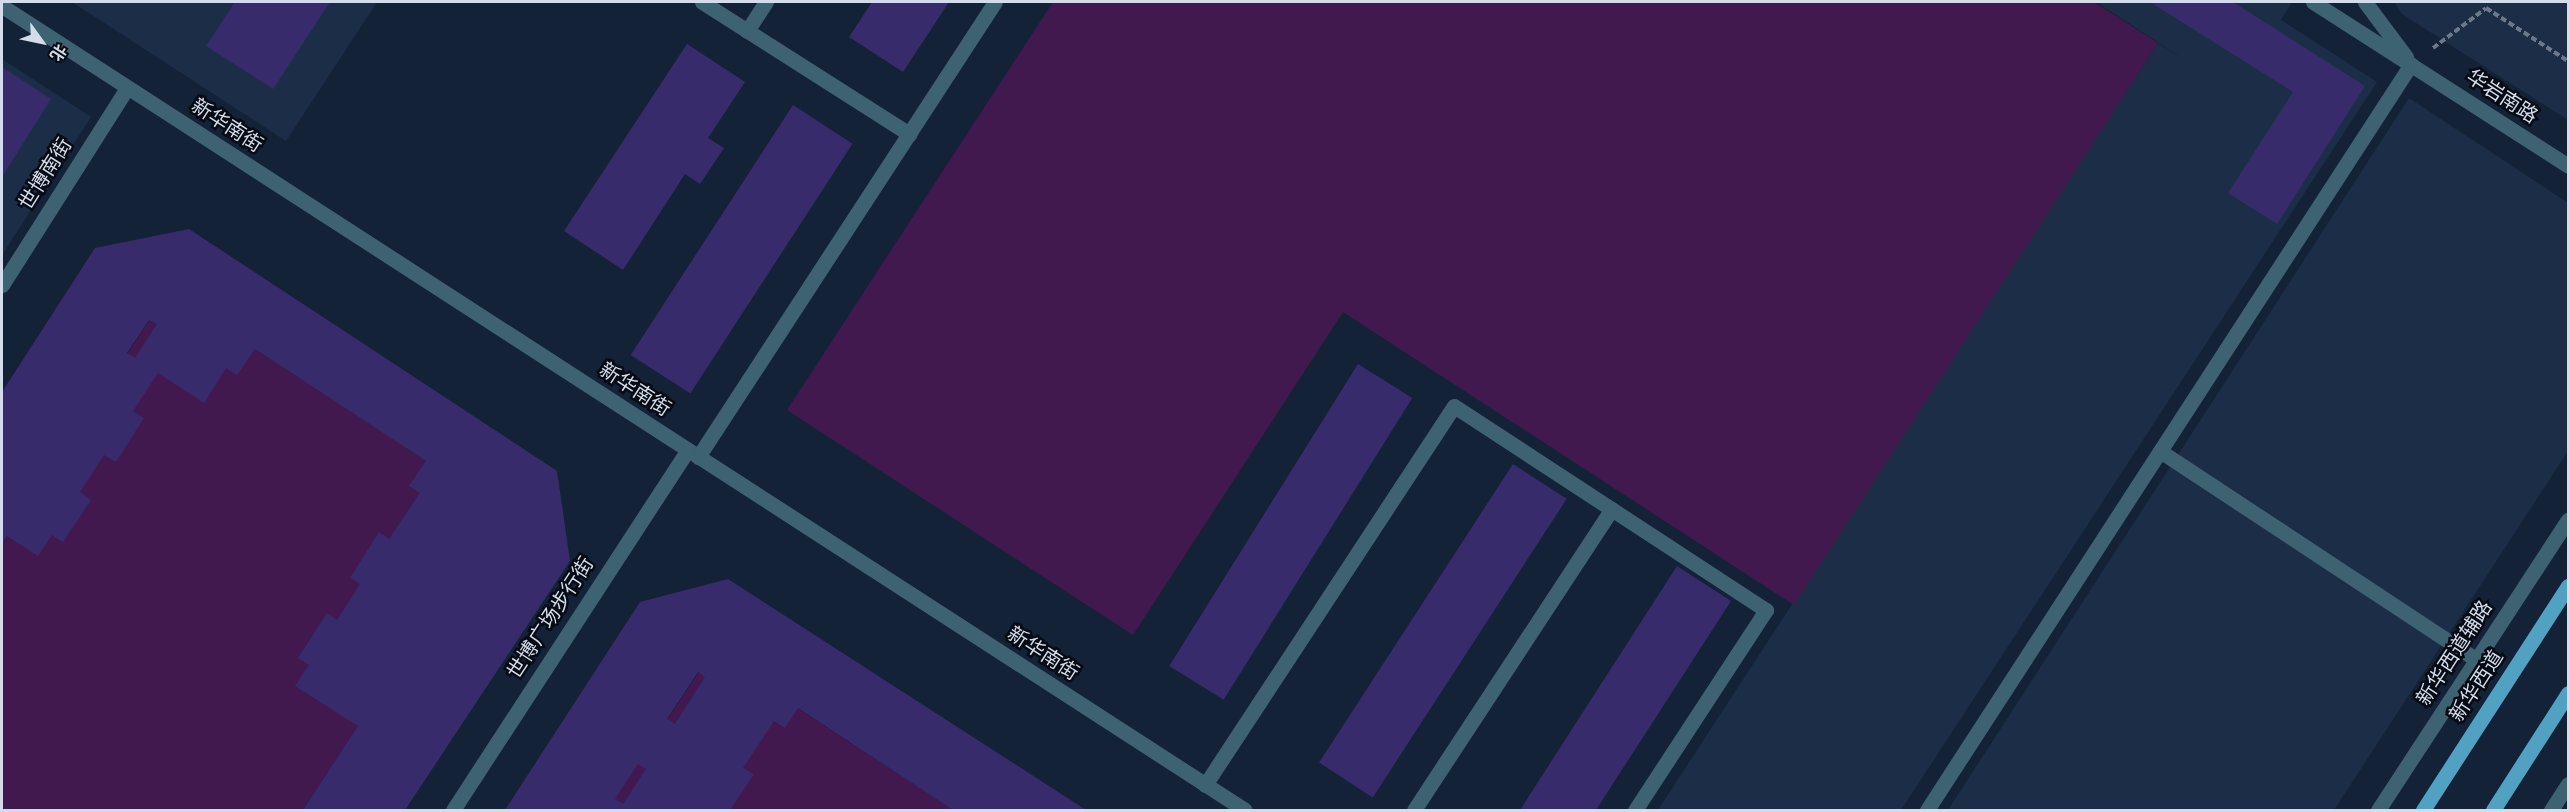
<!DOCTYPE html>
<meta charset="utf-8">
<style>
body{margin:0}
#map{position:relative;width:2570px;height:812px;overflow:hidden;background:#142237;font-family:Overpass,"Noto Sans SC",sans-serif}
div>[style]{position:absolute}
.built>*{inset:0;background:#1c2e47}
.green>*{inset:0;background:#42194e}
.building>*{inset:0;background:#372b6c;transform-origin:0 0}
.path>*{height:4px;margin-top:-2px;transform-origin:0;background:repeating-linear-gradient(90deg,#6d798a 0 6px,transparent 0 9px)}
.lane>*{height:15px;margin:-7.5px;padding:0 7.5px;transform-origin:7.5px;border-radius:7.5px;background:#3d6272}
.street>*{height:15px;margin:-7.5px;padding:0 7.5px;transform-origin:7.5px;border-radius:7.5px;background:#3d6272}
.primary>*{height:15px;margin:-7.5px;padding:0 7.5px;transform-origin:7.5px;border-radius:7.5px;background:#51a1c3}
span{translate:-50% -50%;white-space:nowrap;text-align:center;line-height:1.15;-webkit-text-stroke:5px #060b14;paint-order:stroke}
.street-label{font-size:20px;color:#d3dcea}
.frame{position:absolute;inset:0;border:3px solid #d3dcea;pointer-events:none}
.north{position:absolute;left:12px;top:12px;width:60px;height:60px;-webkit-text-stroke:4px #060b14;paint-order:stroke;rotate:123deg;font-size:16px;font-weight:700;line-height:24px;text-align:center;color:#d3dcea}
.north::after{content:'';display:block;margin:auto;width:21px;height:27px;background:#d3dcea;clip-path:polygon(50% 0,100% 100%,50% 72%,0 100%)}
</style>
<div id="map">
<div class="built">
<div style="clip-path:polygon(72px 2px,377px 2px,286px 141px)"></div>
<div style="clip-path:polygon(2096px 2px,2292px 2px,2281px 20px,2377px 82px,1901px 810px,1658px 810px,2158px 43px,2190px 63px)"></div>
<div style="clip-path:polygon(2394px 2px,2568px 2px,2568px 120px,2402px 14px)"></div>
<div style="clip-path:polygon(2px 59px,91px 117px,2px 255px)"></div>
<div style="clip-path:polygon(2409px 98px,2568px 203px,2568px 451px,2334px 810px,1948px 810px)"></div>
</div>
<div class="green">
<div style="clip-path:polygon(1053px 2px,2094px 2px,2158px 43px,1794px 605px,1343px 312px,1133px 635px,787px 410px)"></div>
<div style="clip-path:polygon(168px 292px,501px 510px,303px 810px,2px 810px,2px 544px)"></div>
<div style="clip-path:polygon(712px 652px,953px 810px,607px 810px)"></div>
</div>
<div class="building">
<div style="clip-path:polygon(235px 2px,330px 2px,273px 89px,206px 46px)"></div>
<div style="clip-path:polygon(872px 2px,949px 2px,903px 72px,849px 37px)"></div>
<div style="clip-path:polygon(2150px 2px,2233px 2px,2365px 86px,2277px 224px,2228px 193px,2293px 92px)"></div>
<div style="clip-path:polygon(687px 44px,745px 82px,708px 138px,724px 148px,700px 184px,685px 174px,623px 270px,564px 231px)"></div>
<div style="clip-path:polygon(2px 67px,51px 99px,2px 177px)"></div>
<div style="left:793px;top:105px;width:71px;height:298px;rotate:33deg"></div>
<div style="clip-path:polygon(evenodd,189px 229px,557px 471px,570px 561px,405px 810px,303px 810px,358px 726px,295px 686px,309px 665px,298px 658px,327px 613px,337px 620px,360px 584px,350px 578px,379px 532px,389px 539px,420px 493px,409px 486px,426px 461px,255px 349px,237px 375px,226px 368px,204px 403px,158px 373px,133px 411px,144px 418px,116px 462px,104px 455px,80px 492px,91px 500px,63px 542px,52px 535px,38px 556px,7px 536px,2px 544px,2px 392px,95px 248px,189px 229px,149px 320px,157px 324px,135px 358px,127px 353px,149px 320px)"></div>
<div style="left:1358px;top:364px;width:64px;height:356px;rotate:32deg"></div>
<div style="left:1513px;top:464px;width:64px;height:356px;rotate:33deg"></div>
<div style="clip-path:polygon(1677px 566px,1731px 601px,1596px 810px,1520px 810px)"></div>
<div style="clip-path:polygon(evenodd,728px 579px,1086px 810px,953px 810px,798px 708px,785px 728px,774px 721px,743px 768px,754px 774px,730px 810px,505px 810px,640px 602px,728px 579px,698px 672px,705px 677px,675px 724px,667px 719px,698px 672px,728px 579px,638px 764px,646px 769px,623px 804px,615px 799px,638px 764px)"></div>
</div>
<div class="path">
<div style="left:2433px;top:48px;width:66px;rotate:-37deg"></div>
<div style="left:2486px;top:8px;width:98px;rotate:32.9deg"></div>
</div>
<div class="lane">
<div style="left:2160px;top:451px;width:380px;rotate:33.4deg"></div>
<div style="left:1927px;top:810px;width:889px;rotate:-57.02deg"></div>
</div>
<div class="street">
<div style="left:702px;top:2px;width:246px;rotate:32.5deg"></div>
<div style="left:2313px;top:2px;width:303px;rotate:32.7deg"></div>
<div style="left:2365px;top:2px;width:69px;rotate:53.3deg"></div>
<div style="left:2px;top:6px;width:1480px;rotate:32.9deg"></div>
<div style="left:747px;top:31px;width:35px;rotate:-57deg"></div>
<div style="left:2px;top:285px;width:233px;rotate:-57.6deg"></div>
<div style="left:698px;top:457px;width:543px;rotate:-56.87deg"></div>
<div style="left:1205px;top:785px;width:453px;rotate:-56.7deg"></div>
<div style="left:1454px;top:406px;width:373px;rotate:33.2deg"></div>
<div style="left:1766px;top:610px;width:239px;rotate:123.2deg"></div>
<div style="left:453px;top:810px;width:430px;rotate:-56.9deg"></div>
<div style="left:1414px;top:810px;width:360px;rotate:-56.7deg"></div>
<div style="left:2378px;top:810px;width:347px;rotate:-56.8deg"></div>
<div style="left:2551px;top:810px;width:31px;rotate:-57deg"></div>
</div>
<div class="primary">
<div style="left:2423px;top:810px;width:267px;rotate:-57.1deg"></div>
<div style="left:2493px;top:810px;width:139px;rotate:-57.3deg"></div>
</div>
<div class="street-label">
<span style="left:2501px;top:98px;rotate:33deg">华岩南路</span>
<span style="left:226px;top:127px;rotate:33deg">新华南街</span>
<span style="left:47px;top:175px;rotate:-58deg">世博南街</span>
<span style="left:634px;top:391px;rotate:33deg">新华南街</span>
<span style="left:552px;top:619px;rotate:-57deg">世博广场步行街</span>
<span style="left:2456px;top:654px;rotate:-57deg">新华西道辅路</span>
<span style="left:1042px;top:655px;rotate:33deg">新华南街</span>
<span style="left:2478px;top:687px;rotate:-57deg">新华西道</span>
</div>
<div class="frame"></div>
<div class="north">北</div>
</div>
